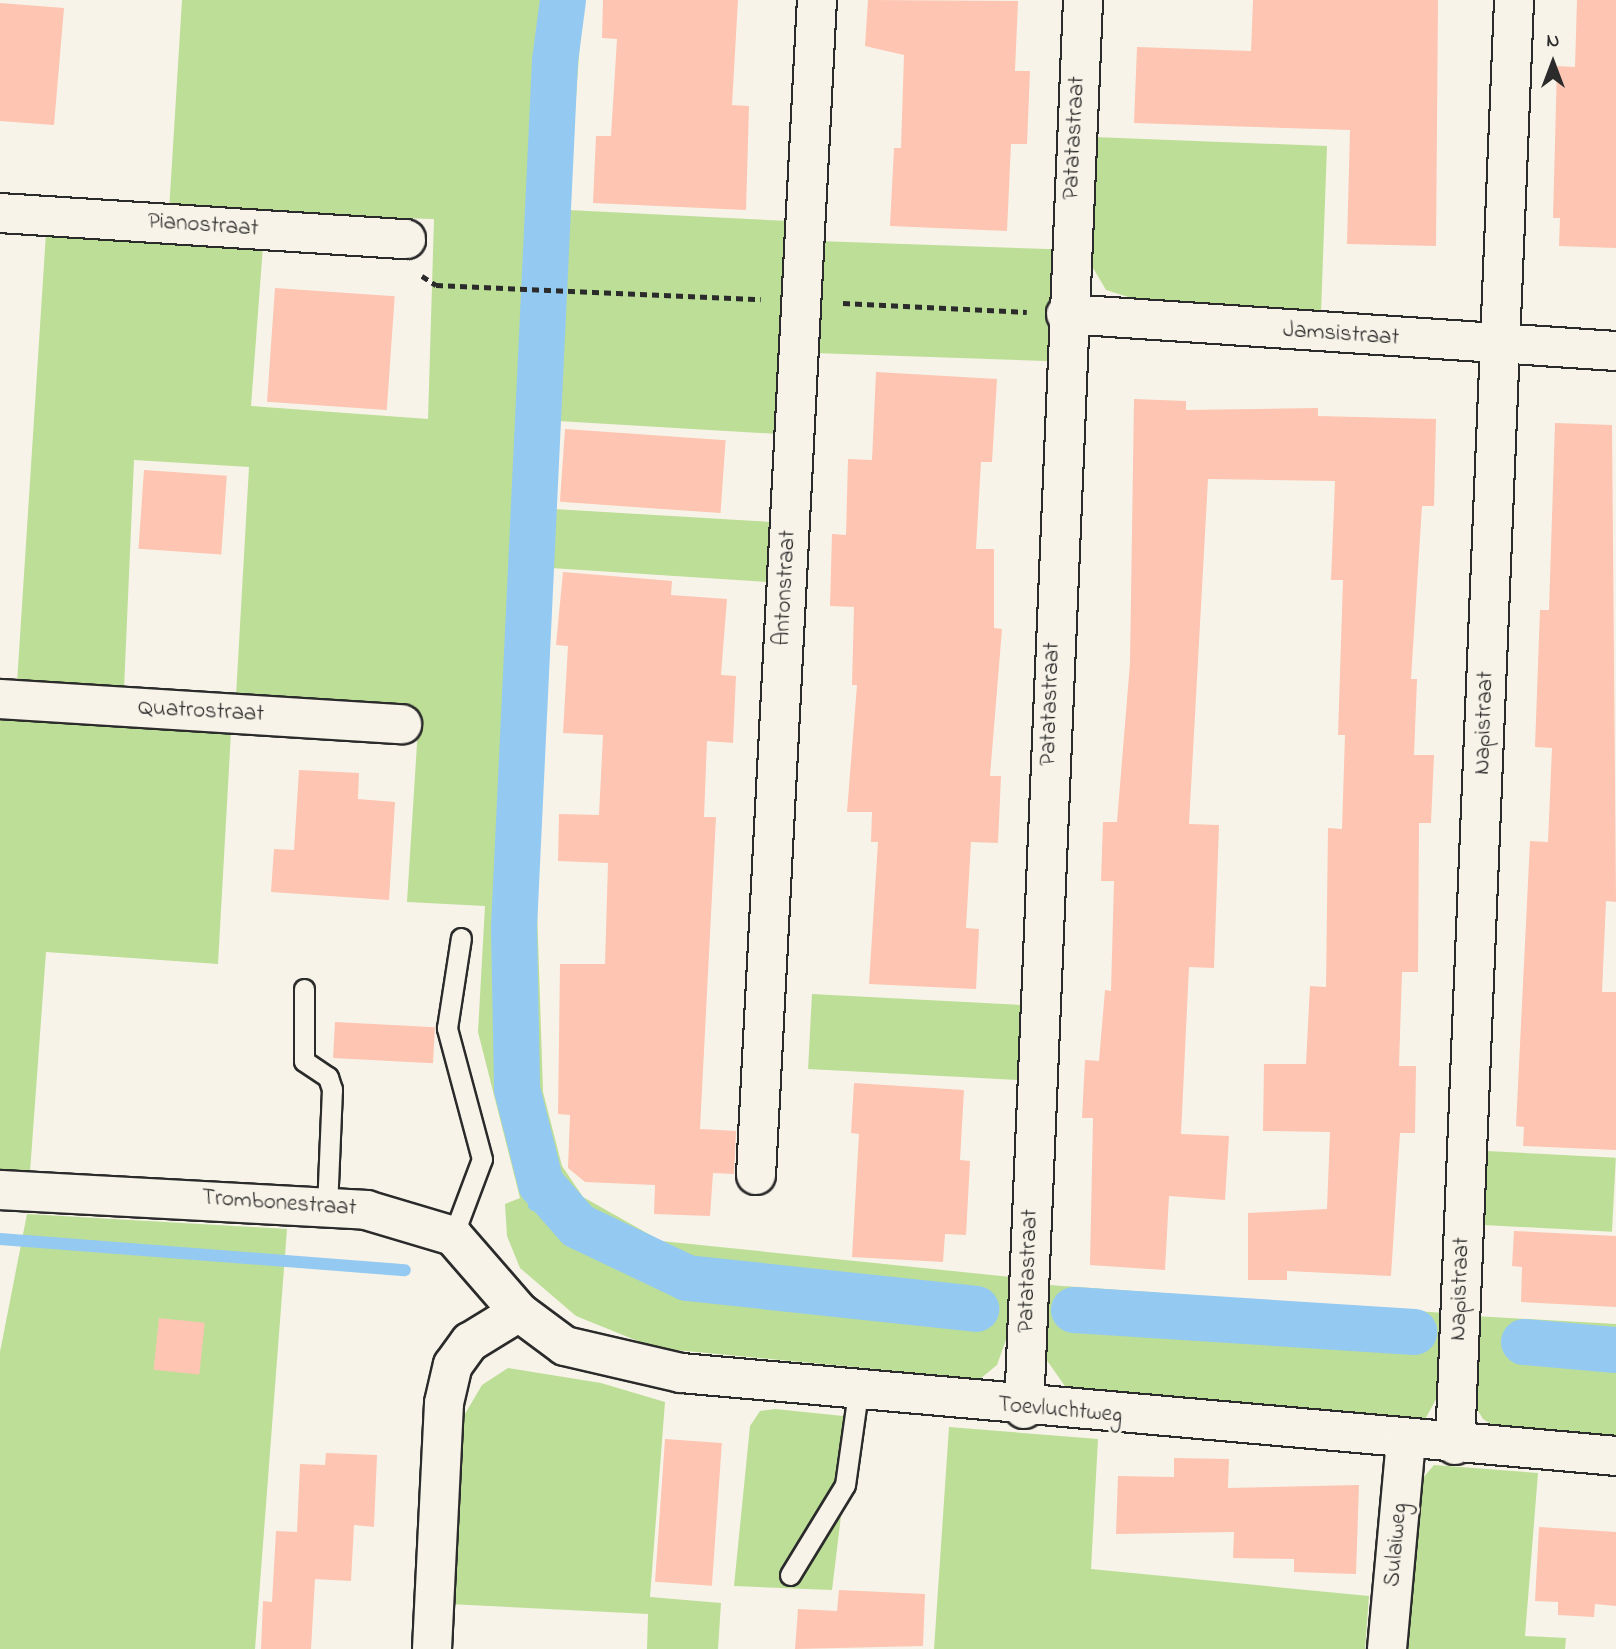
<!DOCTYPE html>
<style>
body{margin:0}
#map{position:relative;width:1616px;height:1649px;overflow:hidden;background:#f7f3e8;font-family:"Indie Flower",sans-serif}
div>[style]{position:absolute}
.green>*{inset:0;background:#bdde97;transform-origin:0 0}
.stream>*{height:12px;margin:-6px;padding:0 6px;transform-origin:6px;border-radius:6px;background:#94c9f2}
.canal>*{height:46px;margin:-23px;padding:0 23px;transform-origin:23px;border-radius:23px;background:#94c9f2}
.building>*{inset:0;background:#fdc5b2;transform-origin:0 0}
.path>*{height:4.5px;margin-top:-2.25px;transform-origin:0;background:repeating-linear-gradient(90deg,#2b2b2b 0 7px,transparent 0 12px)}
.roads{filter:drop-shadow(2px 0 #2b2b2b) drop-shadow(-2px 0 #2b2b2b) drop-shadow(0 2px #2b2b2b) drop-shadow(0 -2px #2b2b2b)}
.lane>*{height:19px;margin:-9.5px;padding:0 9.5px;transform-origin:9.5px;border-radius:9.5px;background:#f7f3e8}
.street>*{height:38px;margin:-19px;padding:0 19px;transform-origin:19px;border-radius:19px;background:#f7f3e8}
span{translate:-50% -50%;white-space:nowrap;text-align:center;line-height:1.15;-webkit-text-stroke:6px #f7f3e8;paint-order:stroke}
.street-label{font-size:23px;color:#2b2b2b}
.north{position:absolute;left:1518px;top:28px;width:70px;height:70px;-webkit-text-stroke:5px #f7f3e8;paint-order:stroke;rotate:0deg;font-size:19px;font-weight:700;line-height:28px;text-align:center;color:#2b2b2b}
.north::after{content:'';display:block;margin:auto;width:24px;height:32px;background:#2b2b2b;clip-path:polygon(50% 0,100% 100%,50% 72%,0 100%)}
</style>
<div id="map">
<div class="green">
<div style="clip-path:polygon(182px 0,583px 0,568px 210px,789px 221px,778px 434px,558px 421px,554px 509px,772px 522px,767px 582px,551px 568px,537px 907px,543px 1092px,562px 1166px,583px 1197px,661px 1241px,1011px 1277px,1008px 1334px,997px 1365px,980px 1379px,655px 1348px,576px 1316px,520px 1268px,507px 1236px,505px 1204px,520px 1198px,478px 1032px,485px 906px,407px 902px,419px 712px,236px 696px,249px 467px,134px 460px,124px 689px,17px 683px,46px 233px,263px 246px,251px 406px,428px 419px,434px 219px,169px 211px)"></div>
<div style="clip-path:polygon(1094px 137px,1327px 146px,1321px 313px,1141px 301px,1106px 290px,1089px 261px)"></div>
<div style="left:818px;top:241px;width:238px;height:112px;rotate:2deg"></div>
<div style="clip-path:polygon(0 720px,231px 732px,218px 964px,46px 952px,30px 1172px,0 1170px)"></div>
<div style="left:812px;top:994px;width:213px;height:75px;rotate:3deg"></div>
<div style="left:1487px;top:1151px;width:129px;height:74px;rotate:3deg"></div>
<div style="clip-path:polygon(27px 1214px,287px 1229px,255px 1649px,0 1649px,0 1352px)"></div>
<div style="clip-path:polygon(1049px 1285px,1444px 1313px,1439px 1394px,1424px 1421px,1067px 1389px,1041px 1352px)"></div>
<div style="clip-path:polygon(1474px 1316px,1616px 1324px,1616px 1437px,1497px 1428px,1483px 1419px,1475px 1406px)"></div>
<div style="clip-path:polygon(508px 1368px,601px 1383px,665px 1402px,650px 1597px,721px 1603px,718px 1649px,647px 1649px,648px 1614px,448px 1604px,459px 1424px,482px 1385px)"></div>
<div style="clip-path:polygon(775px 1409px,853px 1417px,832px 1590px,734px 1586px,750px 1426px,760px 1411px)"></div>
<div style="clip-path:polygon(949px 1427px,1098px 1439px,1091px 1569px,1369px 1596px,1365px 1649px,934px 1649px)"></div>
<div style="clip-path:polygon(1434px 1465px,1538px 1473px,1525px 1636px,1566px 1638px,1565px 1649px,1402px 1649px,1417px 1485px)"></div>
</div>
<div class="stream">
<div style="left:534px;top:1205px;width:22px;rotate:-72deg"></div>
<div style="left:0;top:1239px;width:406px;rotate:4.4deg"></div>
</div>
<div class="canal">
<div style="left:563px;top:0;width:62px;rotate:97.5deg"></div>
<div style="left:555px;top:61px;width:868px;rotate:92.71deg"></div>
<div style="left:514px;top:928px;width:161px;rotate:88.9deg"></div>
<div style="left:517px;top:1089px;width:98px;rotate:75.8deg"></div>
<div style="left:541px;top:1184px;width:56px;rotate:48.6deg"></div>
<div style="left:578px;top:1226px;width:121px;rotate:25.5deg"></div>
<div style="left:687px;top:1278px;width:291px;rotate:6.1deg"></div>
<div style="left:1074px;top:1310px;width:341px;rotate:3.7deg"></div>
<div style="left:1524px;top:1342px;width:92px;rotate:5deg"></div>
</div>
<div class="building">
<div style="clip-path:polygon(603px 0,738px 0,732px 105px,749px 106px,746px 210px,593px 203px,596px 136px,611px 136px,617px 39px,602px 38px)"></div>
<div style="clip-path:polygon(868px 0,1018px 1px,1015px 71px,1030px 71px,1027px 144px,1011px 144px,1007px 231px,890px 226px,894px 148px,901px 148px,904px 55px,865px 46px)"></div>
<div style="clip-path:polygon(1253px 0,1438px 0,1436px 246px,1347px 244px,1350px 130px,1134px 123px,1137px 47px,1251px 51px)"></div>
<div style="clip-path:polygon(1577px 0,1616px 0,1616px 248px,1559px 246px,1560px 218px,1553px 218px,1557px 66px,1575px 67px)"></div>
<div style="clip-path:polygon(0 3px,64px 8px,54px 125px,0 121px)"></div>
<div style="left:275px;top:288px;width:120px;height:114px;rotate:4deg"></div>
<div style="clip-path:polygon(876px 372px,997px 379px,992px 462px,981px 462px,976px 549px,994px 549px,994px 628px,1002px 629px,990px 776px,1001px 776px,998px 843px,971px 842px,966px 928px,979px 929px,976px 989px,869px 984px,878px 842px,871px 842px,872px 812px,847px 812px,857px 685px,852px 685px,854px 607px,830px 606px,832px 534px,846px 535px,848px 459px,872px 460px)"></div>
<div style="clip-path:polygon(1134px 399px,1186px 401px,1186px 410px,1318px 408px,1318px 416px,1436px 419px,1434px 506px,1422px 506px,1411px 679px,1417px 679px,1414px 755px,1434px 755px,1431px 823px,1419px 823px,1418px 972px,1402px 972px,1399px 1066px,1416px 1066px,1415px 1133px,1400px 1133px,1391px 1276px,1287px 1271px,1287px 1280px,1248px 1280px,1248px 1213px,1327px 1209px,1330px 1132px,1263px 1131px,1264px 1064px,1306px 1064px,1310px 986px,1326px 987px,1328px 828px,1342px 829px,1345px 735px,1338px 735px,1343px 580px,1331px 580px,1335px 481px,1208px 479px,1189px 824px,1219px 825px,1214px 968px,1189px 967px,1181px 1134px,1229px 1136px,1225px 1200px,1169px 1196px,1165px 1270px,1090px 1265px,1093px 1118px,1082px 1118px,1085px 1060px,1099px 1061px,1105px 990px,1111px 991px,1114px 881px,1101px 881px,1103px 822px,1117px 822px,1130px 663px)"></div>
<div style="clip-path:polygon(1555px 423px,1612px 425px,1616px 902px,1606px 901px,1602px 992px,1616px 992px,1616px 1150px,1523px 1146px,1524px 1127px,1516px 1126px,1530px 841px,1548px 842px,1552px 748px,1535px 747px,1540px 610px,1549px 610px)"></div>
<div style="left:565px;top:429px;width:161px;height:73px;rotate:4deg"></div>
<div style="left:144px;top:470px;width:83px;height:79px;rotate:4deg"></div>
<div style="clip-path:polygon(563px 572px,672px 581px,671px 595px,727px 599px,721px 675px,736px 676px,733px 743px,707px 741px,704px 817px,716px 817px,700px 1129px,736px 1131px,734px 1174px,713px 1173px,710px 1216px,654px 1214px,655px 1185px,585px 1182px,568px 1168px,570px 1115px,558px 1114px,560px 964px,605px 964px,608px 863px,558px 861px,559px 814px,599px 815px,603px 735px,563px 733px,568px 646px,556px 645px)"></div>
<div style="clip-path:polygon(299px 770px,359px 773px,358px 799px,395px 802px,389px 900px,271px 892px,274px 849px,294px 850px)"></div>
<div style="left:335px;top:1022px;width:100px;height:36px;rotate:3deg"></div>
<div style="clip-path:polygon(854px 1083px,964px 1090px,960px 1160px,970px 1161px,966px 1235px,945px 1234px,943px 1262px,852px 1257px,859px 1134px,851px 1133px)"></div>
<div style="clip-path:polygon(1514px 1231px,1616px 1236px,1616px 1307px,1521px 1302px,1522px 1267px,1512px 1266px)"></div>
<div style="left:159px;top:1318px;width:46px;height:52px;rotate:6deg"></div>
<div style="left:665px;top:1439px;width:57px;height:143px;rotate:4deg"></div>
<div style="clip-path:polygon(326px 1453px,377px 1455px,374px 1527px,354px 1525px,351px 1581px,315px 1579px,311px 1649px,261px 1649px,263px 1601px,272px 1602px,276px 1531px,297px 1532px,300px 1464px,325px 1465px)"></div>
<div style="clip-path:polygon(1174px 1458px,1229px 1459px,1228px 1488px,1359px 1485px,1356px 1574px,1294px 1572px,1294px 1559px,1233px 1558px,1234px 1532px,1116px 1534px,1118px 1476px,1174px 1477px)"></div>
<div style="clip-path:polygon(1539px 1527px,1616px 1532px,1616px 1606px,1595px 1604px,1594px 1617px,1558px 1615px,1558px 1602px,1535px 1601px)"></div>
<div style="clip-path:polygon(839px 1590px,925px 1594px,923px 1646px,795px 1649px,798px 1609px,837px 1611px)"></div>
</div>
<div class="path">
<div style="left:422px;top:276px;width:17px;rotate:33deg"></div>
<div style="left:436px;top:285px;width:325px;rotate:2.5deg"></div>
<div style="left:843px;top:303px;width:184px;rotate:2.8deg"></div>
</div>
<div class="roads">
<div class="lane">
<div style="left:304px;top:989px;width:72px;rotate:90deg"></div>
<div style="left:304px;top:1061px;width:29px;rotate:34deg"></div>
<div style="left:328px;top:1077px;width:13px;rotate:72deg"></div>
<div style="left:332px;top:1089px;width:117px;rotate:92.4deg"></div>
<div style="left:453px;top:1236px;width:82px;rotate:-69.4deg"></div>
<div style="left:482px;top:1159px;width:136px;rotate:-105deg"></div>
<div style="left:447px;top:1028px;width:91px;rotate:-81.2deg"></div>
<div style="left:790px;top:1575px;width:105px;rotate:-58.6deg"></div>
<div style="left:845px;top:1485px;width:93px;rotate:-82deg"></div>
</div>
<div class="street">
<div style="left:0;top:213px;width:407px;rotate:3.7deg"></div>
<div style="left:1066px;top:314px;width:551px;rotate:3.85deg"></div>
<div style="left:0;top:699px;width:403px;rotate:3.6deg"></div>
<div style="left:756px;top:1175px;width:1177px;rotate:-87.03deg"></div>
<div style="left:0;top:1190px;width:367px;rotate:3.1deg"></div>
<div style="left:366px;top:1210px;width:91px;rotate:16.6deg"></div>
<div style="left:453px;top:1236px;width:101px;rotate:49deg"></div>
<div style="left:519px;top:1312px;width:57px;rotate:36.5deg"></div>
<div style="left:565px;top:1346px;width:119px;rotate:13.1deg"></div>
<div style="left:681px;top:1373px;width:939px;rotate:5.07deg"></div>
<div style="left:1024px;top:1409px;width:1410px;rotate:-87.6deg"></div>
<div style="left:1455px;top:1445px;width:1446px;rotate:-87.66deg"></div>
<div style="left:432px;top:1649px;width:246px;rotate:-87.2deg"></div>
<div style="left:444px;top:1403px;width:39px;rotate:-77deg"></div>
<div style="left:453px;top:1365px;width:29px;rotate:-54deg"></div>
<div style="left:470px;top:1342px;width:57px;rotate:-31.5deg"></div>
<div style="left:1387px;top:1649px;width:209px;rotate:-84.8deg"></div>
</div>
</div>
<div class="street-label">
<span style="left:1075px;top:138px;rotate:-87deg">Patatastraat</span>
<span style="left:203px;top:226px;rotate:4deg">Pianostraat</span>
<span style="left:1341px;top:335px;rotate:4deg">Jamsistraat</span>
<span style="left:786px;top:588px;rotate:-87deg">Antonstraat</span>
<span style="left:1051px;top:704px;rotate:-88deg">Patatastraat</span>
<span style="left:201px;top:712px;rotate:3deg">Quatrostraat</span>
<span style="left:1485px;top:723px;rotate:-88deg">Napistraat</span>
<span style="left:279px;top:1204px;rotate:4deg">Trombonestraat</span>
<span style="left:1029px;top:1271px;rotate:-88deg">Patatastraat</span>
<span style="left:1461px;top:1289px;rotate:-88deg">Napistraat</span>
<span style="left:1060px;top:1411px;rotate:5deg">Toevluchtweg</span>
<span style="left:1397px;top:1545px;rotate:-85deg">Sulaiweg</span>
</div>
<div class="north">N</div>
</div>
